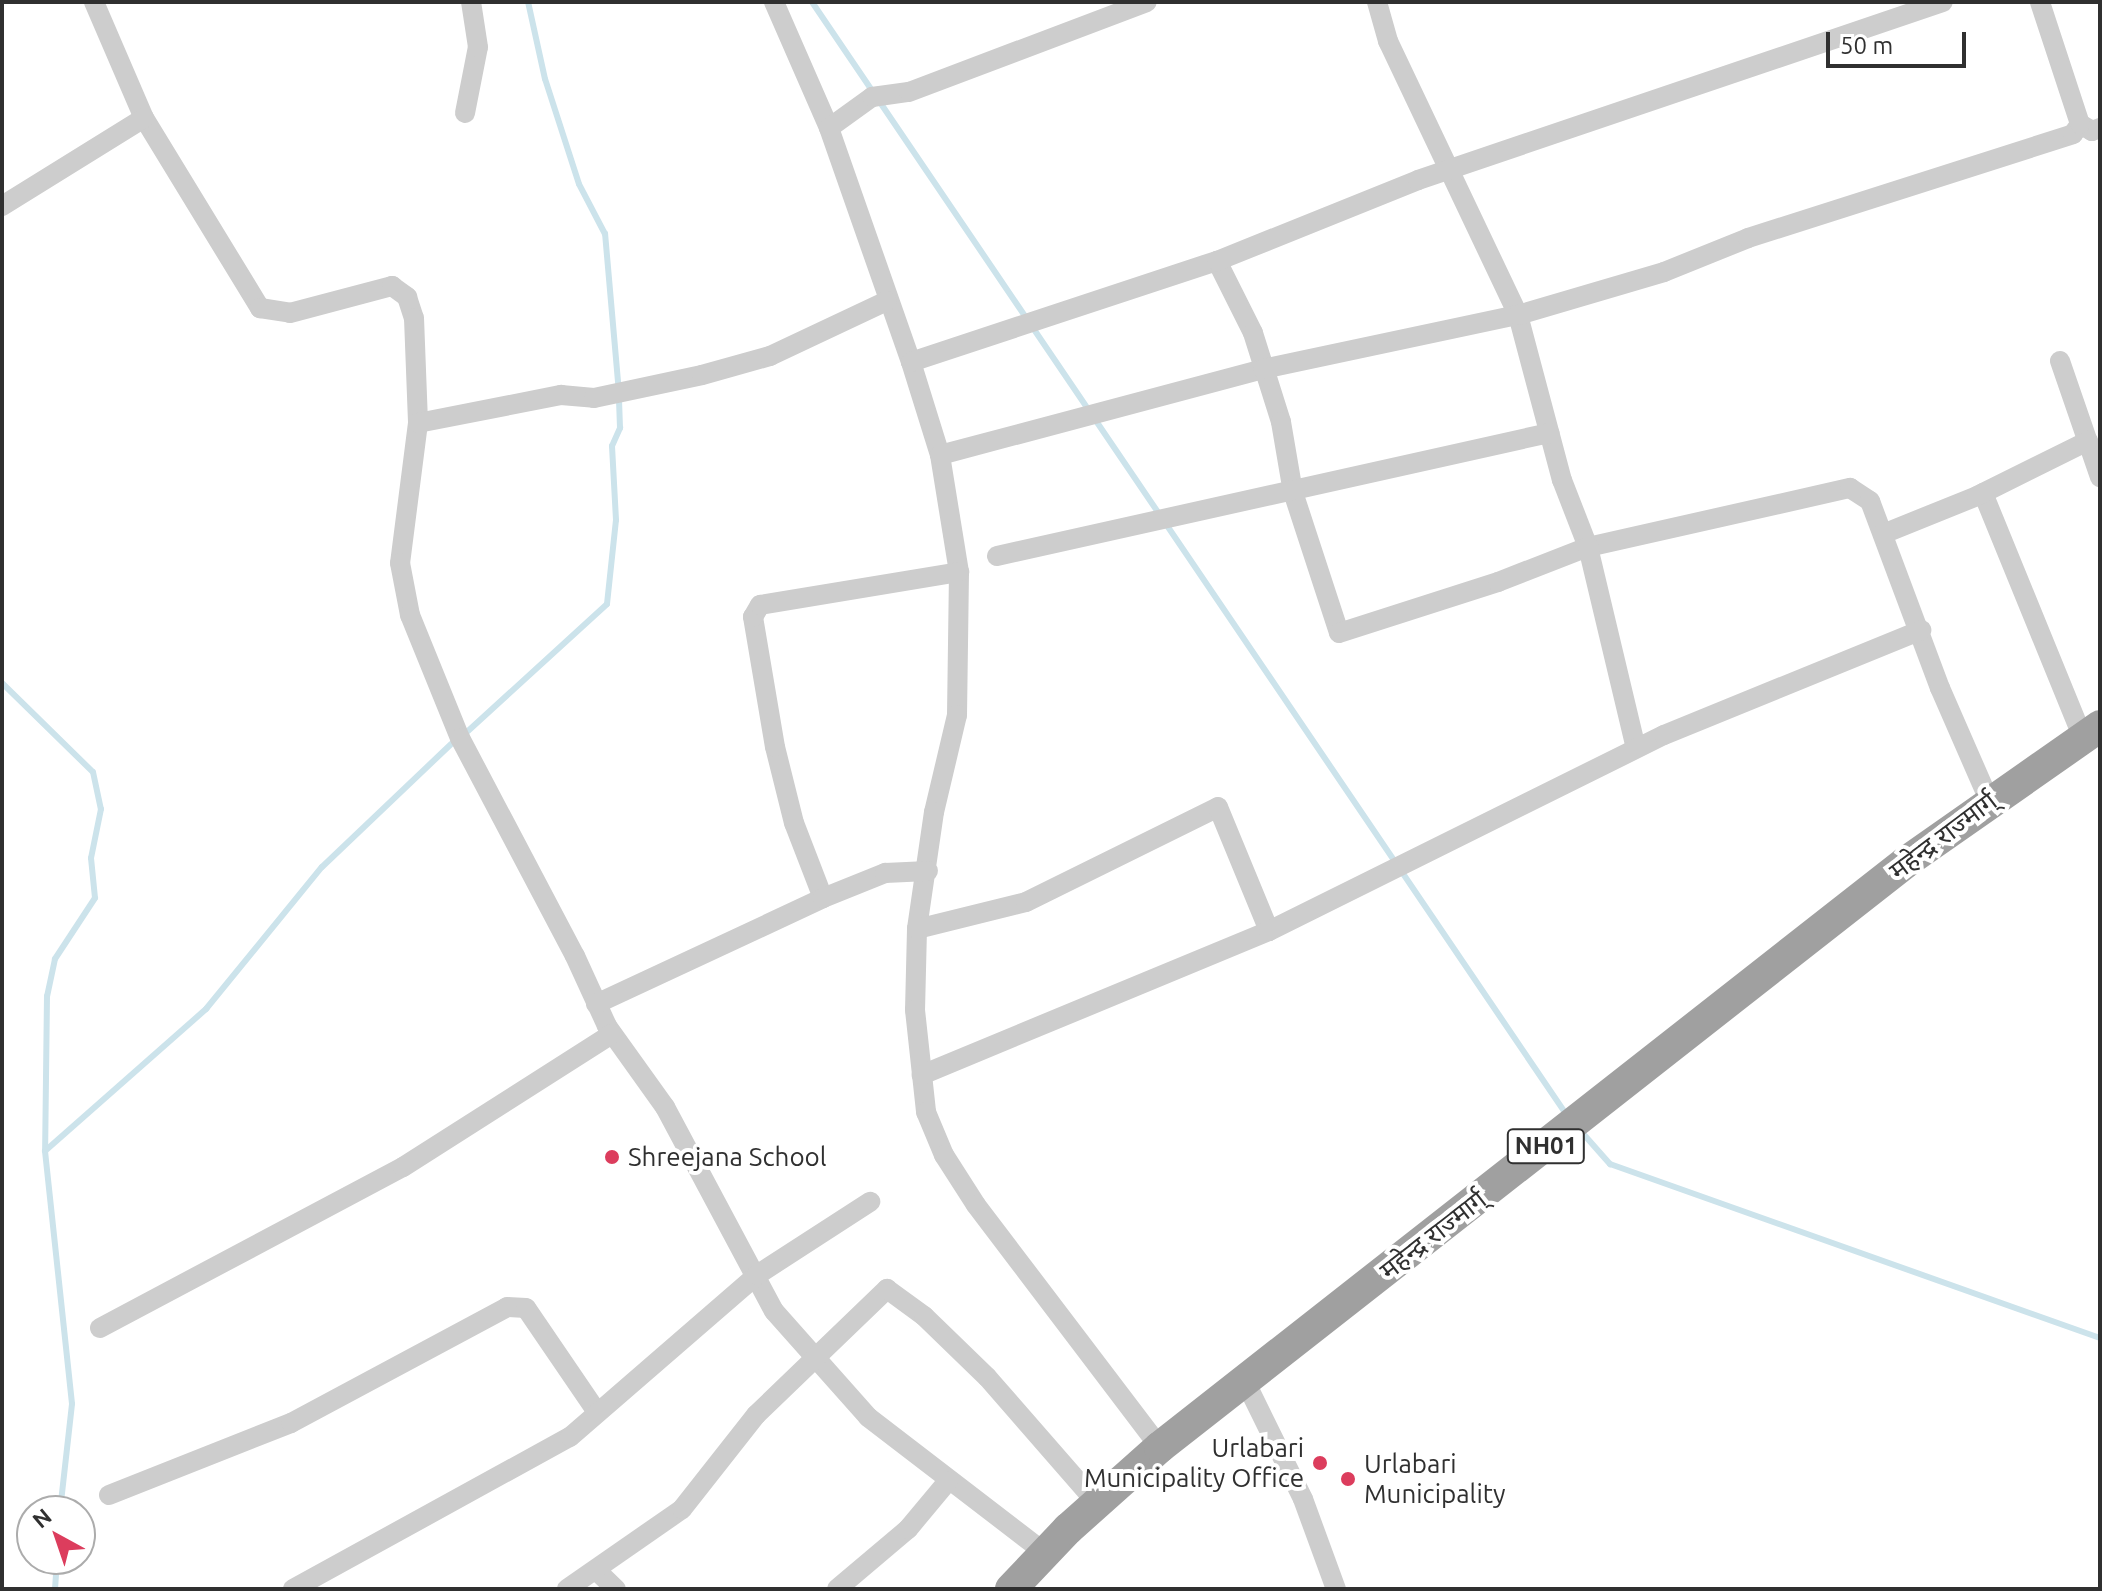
<!DOCTYPE html>
<meta charset="utf-8">
<style>
body{margin:0}
#map{position:relative;width:2102px;height:1591px;overflow:hidden;background:#fff;font-family:Ubuntu,"Noto Sans Devanagari",sans-serif}
div>[style]{position:absolute}
.stream>*{height:6px;margin:-3px;padding:0 3px;transform-origin:3px;border-radius:3px;background:#cce3eb}
.minor>*{height:20px;margin:-10px;padding:0 10px;transform-origin:10px;border-radius:10px;background:#cdcdcd}
.trunk>*{height:32px;margin:-16px;padding:0 16px;transform-origin:16px;border-radius:16px;background:#a0a0a0}
.dots>*{width:22px;height:22px;translate:-50% -50%;box-sizing:border-box;border:4px solid #fff;border-radius:50%}
span{translate:-50% -50%;white-space:nowrap;text-align:center;line-height:1.15;-webkit-text-stroke:8px #fff;paint-order:stroke}
.shield-label span{padding:2px 6px;background:#fff;border:2px solid;border-radius:6px;-webkit-text-stroke-width:0}
.shield-label{font-size:24px;color:#303030;font-weight:700}
.street-label{font-size:26px;color:#303030}
.poi-label{font-size:26px;color:#303030}
.left{translate:0 -50%;text-align:left}
.right{translate:-100% -50%;text-align:right}
.frame{position:absolute;inset:0;border:4px solid #303030;pointer-events:none}
.north{position:absolute;left:16px;top:1495px;width:80px;height:80px;box-sizing:border-box;background:#fff;border:2px solid #acacac;border-radius:50%;rotate:320deg;font-size:22px;font-weight:700;line-height:32px;text-align:center;color:#303030}
.north::after{content:'';display:block;margin:auto;width:28px;height:36px;background:#dc3d5d;clip-path:polygon(50% 0,100% 100%,50% 72%,0 100%)}
.scale{position:absolute;left:1826px;top:32px;width:140px;height:36px;box-sizing:border-box;border:4px solid #303030;border-top:0;padding-left:10px;font-size:24px;line-height:28px;white-space:nowrap;color:#303030;-webkit-text-stroke:6px #fff;paint-order:stroke}
</style>
<div id="map">
<div class="stream">
<div style="left:812px;top:2px;width:1344px;rotate:55.86deg"></div>
<div style="left:2px;top:683px;width:127px;rotate:44.4deg"></div>
<div style="left:93px;top:772px;width:38px;rotate:78deg"></div>
<div style="left:101px;top:809px;width:50px;rotate:101.5deg"></div>
<div style="left:91px;top:858px;width:40px;rotate:84.3deg"></div>
<div style="left:95px;top:898px;width:73px;rotate:123.3deg"></div>
<div style="left:55px;top:959px;width:38px;rotate:102deg"></div>
<div style="left:47px;top:996px;width:155px;rotate:90.7deg"></div>
<div style="left:45px;top:1151px;width:254px;rotate:83.9deg"></div>
<div style="left:72px;top:1404px;width:108px;rotate:96.4deg"></div>
<div style="left:468px;top:731px;width:188px;rotate:-42.4deg"></div>
<div style="left:607px;top:604px;width:84px;rotate:-83.9deg"></div>
<div style="left:616px;top:520px;width:74px;rotate:-93.1deg"></div>
<div style="left:612px;top:446px;width:20px;rotate:-66deg"></div>
<div style="left:620px;top:428px;width:35px;rotate:-92deg"></div>
<div style="left:619px;top:393px;width:160px;rotate:-95deg"></div>
<div style="left:605px;top:234px;width:56px;rotate:-117.5deg"></div>
<div style="left:579px;top:184px;width:110px;rotate:-107.9deg"></div>
<div style="left:545px;top:79px;width:79px;rotate:-102.4deg"></div>
<div style="left:1579px;top:1129px;width:47px;rotate:48.5deg"></div>
<div style="left:1610px;top:1164px;width:520px;rotate:19.55deg"></div>
<div style="left:45px;top:1151px;width:215px;rotate:-41.4deg"></div>
<div style="left:206px;top:1009px;width:183px;rotate:-50.8deg"></div>
<div style="left:322px;top:867px;width:178px;rotate:-43.6deg"></div>
<div style="left:55px;top:1589px;width:30px;rotate:-86deg"></div>
</div>
<div class="minor">
<div style="left:94px;top:2px;width:126px;rotate:66.7deg"></div>
<div style="left:144px;top:118px;width:223px;rotate:58.6deg"></div>
<div style="left:260px;top:308px;width:30px;rotate:9deg"></div>
<div style="left:290px;top:313px;width:106px;rotate:-14.8deg"></div>
<div style="left:392px;top:286px;width:19px;rotate:36deg"></div>
<div style="left:407px;top:297px;width:22px;rotate:72deg"></div>
<div style="left:414px;top:318px;width:105px;rotate:87.8deg"></div>
<div style="left:418px;top:423px;width:141px;rotate:97.3deg"></div>
<div style="left:400px;top:563px;width:53px;rotate:79.1deg"></div>
<div style="left:410px;top:615px;width:133px;rotate:67.9deg"></div>
<div style="left:460px;top:738px;width:246px;rotate:62.2deg"></div>
<div style="left:575px;top:956px;width:77px;rotate:65.4deg"></div>
<div style="left:607px;top:1026px;width:100px;rotate:54.4deg"></div>
<div style="left:665px;top:1107px;width:231px;rotate:61.9deg"></div>
<div style="left:774px;top:1311px;width:142px;rotate:48.4deg"></div>
<div style="left:868px;top:1417px;width:222px;rotate:37.5deg"></div>
<div style="left:774px;top:2px;width:137px;rotate:66.4deg"></div>
<div style="left:829px;top:128px;width:248px;rotate:70.7deg"></div>
<div style="left:911px;top:362px;width:97px;rotate:72.7deg"></div>
<div style="left:940px;top:455px;width:119px;rotate:80.8deg"></div>
<div style="left:959px;top:572px;width:143px;rotate:90.8deg"></div>
<div style="left:957px;top:715px;width:100px;rotate:103.3deg"></div>
<div style="left:934px;top:812px;width:118px;rotate:98.3deg"></div>
<div style="left:917px;top:929px;width:81px;rotate:91.4deg"></div>
<div style="left:915px;top:1010px;width:103px;rotate:83.8deg"></div>
<div style="left:926px;top:1112px;width:47px;rotate:67.3deg"></div>
<div style="left:944px;top:1155px;width:59px;rotate:57.4deg"></div>
<div style="left:976px;top:1205px;width:304px;rotate:52.8deg"></div>
<div style="left:1377px;top:2px;width:41px;rotate:74.2deg"></div>
<div style="left:1388px;top:41px;width:303px;rotate:64.6deg"></div>
<div style="left:1518px;top:315px;width:171px;rotate:75.1deg"></div>
<div style="left:1562px;top:480px;width:72px;rotate:68.8deg"></div>
<div style="left:1588px;top:547px;width:269px;rotate:-12.7deg"></div>
<div style="left:1850px;top:488px;width:24px;rotate:33deg"></div>
<div style="left:1870px;top:501px;width:200px;rotate:69.5deg"></div>
<div style="left:1940px;top:688px;width:122px;rotate:66.4deg"></div>
<div style="left:465px;top:113px;width:67px;rotate:-78.9deg"></div>
<div style="left:478px;top:47px;width:46px;rotate:-98.8deg"></div>
<div style="left:2080px;top:124px;width:14px;rotate:30deg"></div>
<div style="left:2092px;top:131px;width:9px;rotate:-21deg"></div>
<div style="left:829px;top:128px;width:53px;rotate:-35.8deg"></div>
<div style="left:872px;top:97px;width:37px;rotate:-8deg"></div>
<div style="left:909px;top:92px;width:254px;rotate:-20.7deg"></div>
<div style="left:2px;top:206px;width:167px;rotate:-31.8deg"></div>
<div style="left:1217px;top:261px;width:80px;rotate:63.4deg"></div>
<div style="left:1253px;top:333px;width:93px;rotate:72.5deg"></div>
<div style="left:1281px;top:422px;width:71px;rotate:80.3deg"></div>
<div style="left:1293px;top:492px;width:148px;rotate:71.9deg"></div>
<div style="left:1339px;top:633px;width:167px;rotate:-17.8deg"></div>
<div style="left:1498px;top:582px;width:97px;rotate:-21.3deg"></div>
<div style="left:1588px;top:547px;width:207px;rotate:76.6deg"></div>
<div style="left:2060px;top:361px;width:123px;rotate:71deg"></div>
<div style="left:911px;top:362px;width:322px;rotate:-18.3deg"></div>
<div style="left:1217px;top:261px;width:217px;rotate:-21.9deg"></div>
<div style="left:1418px;top:180px;width:554px;rotate:-18.73deg"></div>
<div style="left:418px;top:423px;width:146px;rotate:-11.1deg"></div>
<div style="left:561px;top:395px;width:33px;rotate:5deg"></div>
<div style="left:594px;top:398px;width:110px;rotate:-12deg"></div>
<div style="left:702px;top:375px;width:71px;rotate:-15.6deg"></div>
<div style="left:770px;top:356px;width:129px;rotate:-25.2deg"></div>
<div style="left:940px;top:455px;width:334px;rotate:-14.9deg"></div>
<div style="left:1263px;top:369px;width:261px;rotate:-12deg"></div>
<div style="left:1518px;top:315px;width:152px;rotate:-16.4deg"></div>
<div style="left:1664px;top:272px;width:91px;rotate:-22deg"></div>
<div style="left:1748px;top:238px;width:341px;rotate:-17.7deg"></div>
<div style="left:2073px;top:134px;width:12px;rotate:-55deg"></div>
<div style="left:2080px;top:124px;width:128px;rotate:-108.2deg"></div>
<div style="left:1983px;top:493px;width:265px;rotate:67.8deg"></div>
<div style="left:1883px;top:534px;width:101px;rotate:-22deg"></div>
<div style="left:1977px;top:496px;width:124px;rotate:-26.4deg"></div>
<div style="left:997px;top:556px;width:566px;rotate:-12.56deg"></div>
<div style="left:823px;top:898px;width:80px;rotate:-111.1deg"></div>
<div style="left:794px;top:823px;width:78px;rotate:-104deg"></div>
<div style="left:775px;top:747px;width:132px;rotate:-99.6deg"></div>
<div style="left:753px;top:617px;width:14px;rotate:-60deg"></div>
<div style="left:760px;top:605px;width:202px;rotate:-9.4deg"></div>
<div style="left:917px;top:929px;width:112px;rotate:-13.9deg"></div>
<div style="left:1026px;top:902px;width:214px;rotate:-26.3deg"></div>
<div style="left:1218px;top:807px;width:134px;rotate:67.6deg"></div>
<div style="left:1269px;top:931px;width:376px;rotate:157.5deg"></div>
<div style="left:1269px;top:931px;width:441px;rotate:-26.4deg"></div>
<div style="left:1664px;top:735px;width:278px;rotate:-22.2deg"></div>
<div style="left:596px;top:1004px;width:251px;rotate:-25deg"></div>
<div style="left:823px;top:898px;width:67px;rotate:-22deg"></div>
<div style="left:885px;top:873px;width:43px;rotate:-2.7deg"></div>
<div style="left:100px;top:1328px;width:343px;rotate:-28deg"></div>
<div style="left:403px;top:1167px;width:248px;rotate:-32.5deg"></div>
<div style="left:1245px;top:1381px;width:131px;rotate:63.8deg"></div>
<div style="left:1303px;top:1499px;width:96px;rotate:69.9deg"></div>
<div style="left:109px;top:1495px;width:196px;rotate:-21.6deg"></div>
<div style="left:291px;top:1423px;width:245px;rotate:-28.2deg"></div>
<div style="left:507px;top:1307px;width:19px;rotate:3deg"></div>
<div style="left:526px;top:1308px;width:126px;rotate:55.7deg"></div>
<div style="left:596px;top:1570px;width:28px;rotate:44deg"></div>
<div style="left:293px;top:1589px;width:316px;rotate:-28.8deg"></div>
<div style="left:570px;top:1437px;width:247px;rotate:-40.9deg"></div>
<div style="left:757px;top:1275px;width:135px;rotate:-32.9deg"></div>
<div style="left:567px;top:1589px;width:140px;rotate:-34.8deg"></div>
<div style="left:682px;top:1509px;width:120px;rotate:-51.8deg"></div>
<div style="left:756px;top:1415px;width:182px;rotate:-43.9deg"></div>
<div style="left:887px;top:1289px;width:46px;rotate:36.1deg"></div>
<div style="left:924px;top:1316px;width:88px;rotate:44.1deg"></div>
<div style="left:987px;top:1377px;width:166px;rotate:48.9deg"></div>
<div style="left:837px;top:1589px;width:93px;rotate:-40.2deg"></div>
<div style="left:908px;top:1529px;width:62px;rotate:-50.2deg"></div>
</div>
<div class="trunk">
<div style="left:1011px;top:1589px;width:83px;rotate:-46.5deg"></div>
<div style="left:1068px;top:1529px;width:123px;rotate:-41.7deg"></div>
<div style="left:1160px;top:1447px;width:948px;rotate:-38.1deg"></div>
<div style="left:1906px;top:862px;width:237px;rotate:-35deg"></div>
</div>
<div class="dots">
<div style="left:612px;top:1157px;background:#dc3d5d"></div>
<div style="left:1320px;top:1463px;background:#dc3d5d"></div>
<div style="left:1348px;top:1479px;background:#dc3d5d"></div>
</div>
<div class="shield-label">
<span style="left:1546px;top:1146px">NH01</span>
</div>
<div class="street-label">
<span style="left:1943px;top:836px;rotate:-37deg">महेन्द्र राज्मार्ग्</span>
<span style="left:1433px;top:1235px;rotate:-38deg">महेन्द्र राज्मार्ग्</span>
</div>
<div class="poi-label">
<span class="left" style="left:628px;top:1157px">Shreejana School</span>
<span class="right" style="left:1304px;top:1463px">Urlabari<br>Municipality Office</span>
<span class="left" style="left:1364px;top:1479px">Urlabari<br>Municipality</span>
</div>
<div class="frame"></div>
<div class="north">N</div>
<div class="scale">50 m</div>
</div>
